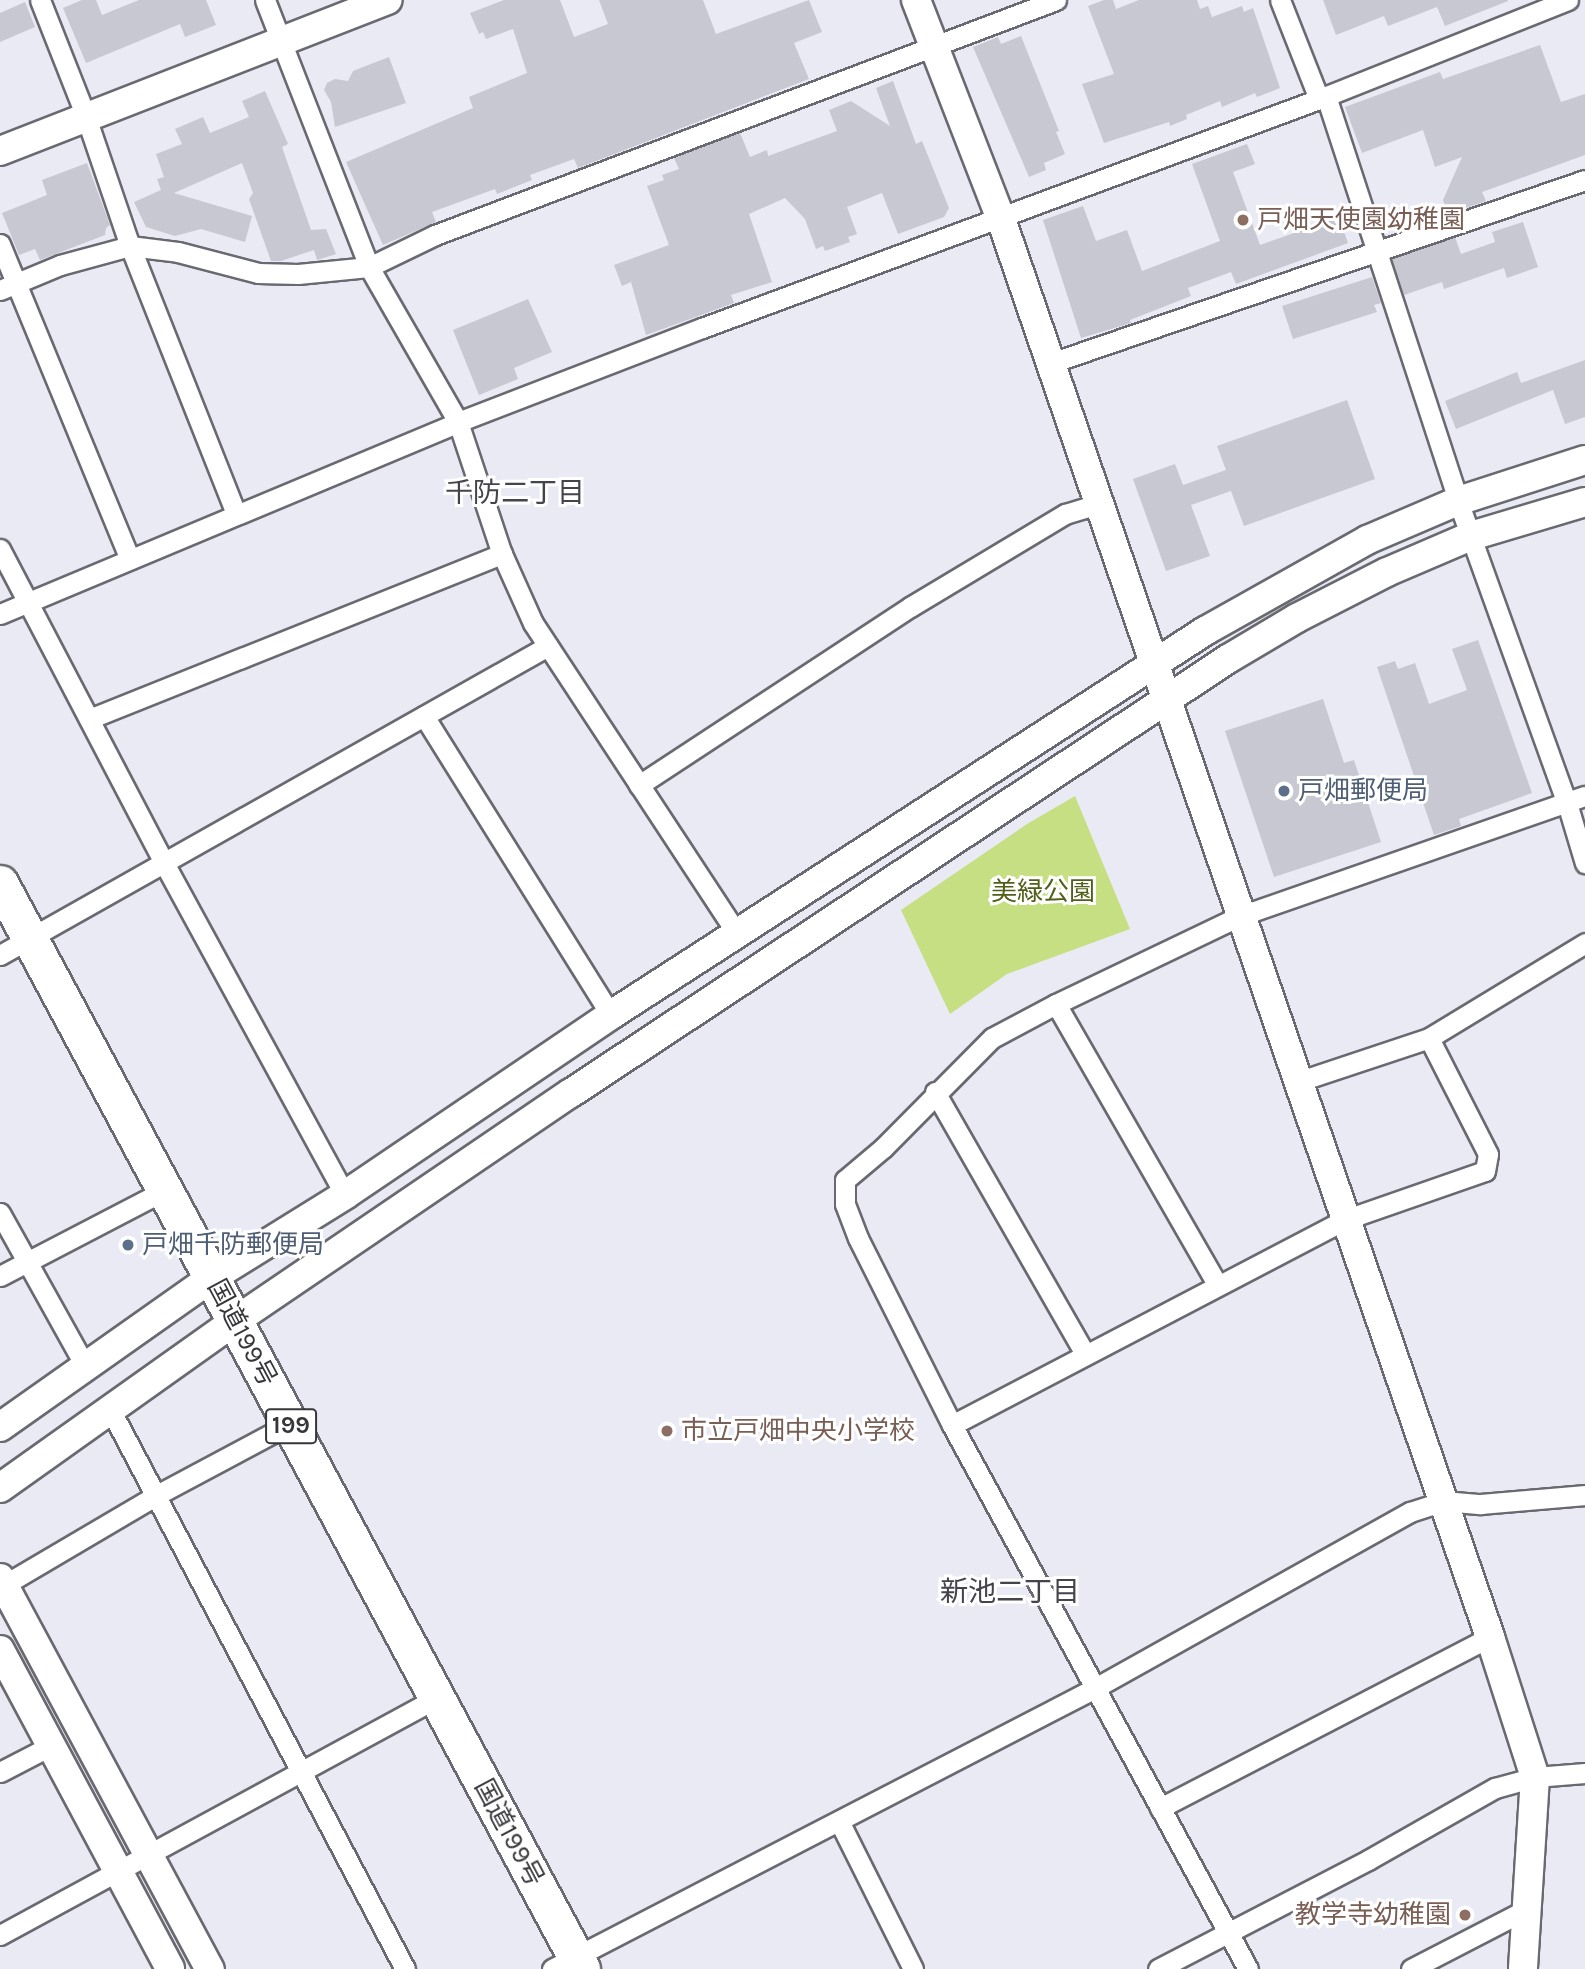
<!DOCTYPE html>
<meta charset="utf-8">
<style>
body{margin:0}
#map{position:relative;width:1585px;height:1969px;overflow:hidden;background:#e9eaf3;font-family:Karla,"Noto Sans JP",sans-serif}
div>[style]{position:absolute}
.green>*{inset:0;background:#c6df82}
.building>*{inset:0;background:#c7c8d1}
.roads{filter:drop-shadow(2px 0 #696971) drop-shadow(-2px 0 #696971) drop-shadow(0 2px #696971) drop-shadow(0 -2px #696971)}
.street>*{height:19px;margin:-9.5px;padding:0 9.5px;transform-origin:9.5px;border-radius:9.5px;background:#fff}
.secondary>*{height:28px;margin:-14px;padding:0 14px;transform-origin:14px;border-radius:14px;background:#fff}
.highway>*{height:35px;margin:-17.5px;padding:0 17.5px;transform-origin:17.5px;border-radius:17.5px;background:#fff}
.dots>*{width:19px;height:19px;translate:-50% -50%;box-sizing:border-box;border:4px solid #fff;border-radius:50%}
span{translate:-50% -50%;white-space:nowrap;text-align:center;line-height:1.15;-webkit-text-stroke:6px #fff;paint-order:stroke}
.shield-label span{padding:2px 5px;background:#fff;border:2px solid;border-radius:5px;-webkit-text-stroke-width:0}
.shield-label{font-size:24px;color:#36373a;font-weight:700}
.education-label{font-size:26px;color:#785e54}
.left{translate:0 -50%;text-align:left}
.right{translate:-100% -50%;text-align:right}
.service-label{font-size:26px;color:#4e5e75}
.park-label{font-size:26px;color:#506019}
.street-label{font-size:26px;color:#36373a}
.neighbourhood-label{font-size:28px;color:#44444c}
</style>
<div id="map">
<div class="green">
<div style="clip-path:polygon(1075px 796px,1130px 929px,1007px 974px,950px 1014px,901px 910px,1027px 824px)"></div>
</div>
<div class="building">
<div style="clip-path:polygon(82px 0,96px 0,102px 15px,139px 0,206px 0,216px 25px,185px 37px,180px 24px,86px 63px,63px 8px)"></div>
<div style="clip-path:polygon(504px 0,560px 0,574px 37px,608px 24px,599px 0,703px 0,716px 34px,809px 0,822px 32px,794px 43px,809px 79px,578px 168px,574px 159px,530px 175px,532px 180px,497px 194px,495px 189px,432px 212px,436px 222px,383px 245px,346px 162px,473px 108px,469px 97px,527px 73px,513px 29px,486px 39px,483px 32px,479px 34px,470px 13px)"></div>
<div style="clip-path:polygon(1104px 0,1113px 0,1116px 9px,1139px 0,1197px 0,1200px 9px,1208px 6px,1212px 17px,1242px 6px,1244px 12px,1253px 8px,1280px 88px,1257px 97px,1255px 93px,1222px 107px,1220px 101px,1186px 115px,1187px 119px,1170px 126px,1169px 122px,1104px 143px,1082px 84px,1114px 74px,1088px 6px)"></div>
<div style="clip-path:polygon(1323px 0,1508px 0,1508px 1px,1445px 26px,1437px 7px,1388px 26px,1384px 16px,1336px 35px)"></div>
<div style="clip-path:polygon(25px 2px,35px 27px,0 42px,0 13px)"></div>
<div style="clip-path:polygon(1021px 36px,1059px 131px,1056px 132px,1065px 154px,1044px 163px,1046px 170px,1029px 177px,973px 47px,998px 37px,1001px 44px)"></div>
<div style="clip-path:polygon(1540px 45px,1561px 102px,1585px 94px,1585px 155px,1482px 192px,1486px 201px,1448px 214px,1443px 200px,1462px 157px,1435px 167px,1423px 130px,1362px 153px,1345px 107px,1440px 72px,1443px 79px)"></div>
<div style="clip-path:polygon(389px 57px,406px 103px,335px 127px,331px 102px,324px 90px,327px 83px,335px 79px,348px 81px,353px 71px)"></div>
<div style="clip-path:polygon(893px 81px,916px 144px,922px 141px,949px 208px,944px 217px,898px 234px,882px 193px,847px 207px,857px 234px,848px 237px,850px 242px,825px 251px,823px 246px,816px 249px,805px 219px,785px 198px,749px 214px,772px 282px,731px 295px,734px 303px,646px 335px,631px 282px,622px 286px,614px 265px,669px 245px,647px 186px,664px 180px,662px 175px,679px 169px,674px 158px,740px 133px,750px 157px,767px 150px,768px 156px,837px 131px,829px 110px,851px 101px,890px 126px,876px 88px)"></div>
<div style="clip-path:polygon(265px 91px,288px 144px,282px 147px,311px 230px,326px 229px,336px 254px,317px 260px,314px 250px,281px 261px,271px 261px,249px 199px,253px 193px,242px 163px,174px 193px,252px 216px,245px 242px,201px 229px,175px 236px,146px 227px,134px 202px,161px 190px,157px 179px,164px 177px,156px 154px,182px 144px,175px 129px,203px 117px,210px 133px,249px 117px,242px 101px)"></div>
<div style="clip-path:polygon(1247px 144px,1255px 164px,1233px 172px,1260px 245px,1339px 217px,1348px 243px,1236px 284px,1231px 272px,1188px 288px,1191px 296px,1130px 320px,1131px 323px,1081px 338px,1043px 220px,1083px 206px,1096px 241px,1127px 230px,1142px 271px,1220px 241px,1192px 164px)"></div>
<div style="clip-path:polygon(87px 163px,110px 225px,106px 228px,105px 235px,40px 260px,35px 249px,19px 255px,2px 213px,47px 195px,42px 180px)"></div>
<div style="clip-path:polygon(1523px 222px,1538px 267px,1507px 278px,1504px 268px,1444px 289px,1442px 282px,1404px 295px,1392px 259px,1455px 237px,1461px 254px,1495px 242px,1492px 232px)"></div>
<div style="clip-path:polygon(1372px 277px,1381px 303px,1374px 305px,1377px 312px,1293px 339px,1282px 306px)"></div>
<div style="clip-path:polygon(528px 299px,552px 352px,514px 368px,518px 379px,479px 395px,453px 330px)"></div>
<div style="clip-path:polygon(1585px 360px,1585px 417px,1565px 424px,1553px 390px,1456px 429px,1445px 401px,1517px 372px,1521px 383px)"></div>
<div style="clip-path:polygon(1347px 400px,1375px 479px,1244px 526px,1231px 491px,1191px 505px,1210px 556px,1166px 571px,1133px 479px,1175px 464px,1183px 485px,1226px 470px,1217px 446px)"></div>
<div style="clip-path:polygon(1478px 640px,1532px 793px,1459px 819px,1461px 826px,1434px 835px,1377px 667px,1395px 661px,1398px 669px,1415px 663px,1429px 704px,1467px 690px,1452px 649px)"></div>
<div style="clip-path:polygon(1323px 699px,1344px 763px,1354px 760px,1381px 842px,1274px 877px,1225px 731px)"></div>
</div>
<div class="roads">
<div class="street">
<div style="left:40px;top:0;width:126px;rotate:68.5deg"></div>
<div style="left:86px;top:117px;width:136px;rotate:71.2deg"></div>
<div style="left:130px;top:246px;width:288px;rotate:68.4deg"></div>
<div style="left:265px;top:0;width:287px;rotate:68.7deg"></div>
<div style="left:369px;top:267px;width:179px;rotate:60.1deg"></div>
<div style="left:458px;top:422px;width:139px;rotate:71.6deg"></div>
<div style="left:502px;top:554px;width:76px;rotate:65.8deg"></div>
<div style="left:533px;top:623px;width:373px;rotate:56.7deg"></div>
<div style="left:1280px;top:0;width:106px;rotate:68.5deg"></div>
<div style="left:1326px;top:96px;width:426px;rotate:71.9deg"></div>
<div style="left:1458px;top:501px;width:321px;rotate:70.2deg"></div>
<div style="left:1567px;top:803px;width:63px;rotate:73.3deg"></div>
<div style="left:0;top:244px;width:341px;rotate:67.6deg"></div>
<div style="left:0;top:290px;width:65px;rotate:-22.6deg"></div>
<div style="left:60px;top:265px;width:73px;rotate:-15.2deg"></div>
<div style="left:130px;top:246px;width:48px;rotate:7.1deg"></div>
<div style="left:178px;top:252px;width:83px;rotate:14.7deg"></div>
<div style="left:258px;top:273px;width:40px;rotate:1.4deg"></div>
<div style="left:298px;top:274px;width:71px;rotate:-5.6deg"></div>
<div style="left:369px;top:267px;width:73px;rotate:-25.9deg"></div>
<div style="left:435px;top:235px;width:664px;rotate:-20.73deg"></div>
<div style="left:1051px;top:363px;width:564px;rotate:-18.92deg"></div>
<div style="left:0;top:549px;width:354px;rotate:62.4deg"></div>
<div style="left:164px;top:863px;width:378px;rotate:61.4deg"></div>
<div style="left:0;top:614px;width:497px;rotate:-22.7deg"></div>
<div style="left:458px;top:422px;width:261px;rotate:-21.1deg"></div>
<div style="left:702px;top:328px;width:658px;rotate:-20.36deg"></div>
<div style="left:1319px;top:99px;width:268px;rotate:-21.7deg"></div>
<div style="left:424px;top:716px;width:353px;rotate:58deg"></div>
<div style="left:89px;top:719px;width:445px;rotate:-21.8deg"></div>
<div style="left:639px;top:785px;width:324px;rotate:-33.3deg"></div>
<div style="left:910px;top:607px;width:181px;rotate:-31deg"></div>
<div style="left:1065px;top:514px;width:34px;rotate:-17deg"></div>
<div style="left:0;top:955px;width:629px;rotate:-29.42deg"></div>
<div style="left:1056px;top:1004px;width:323px;rotate:60.1deg"></div>
<div style="left:1297px;top:1082px;width:139px;rotate:-18.4deg"></div>
<div style="left:1429px;top:1038px;width:183px;rotate:-31.3deg"></div>
<div style="left:935px;top:1092px;width:302px;rotate:60.2deg"></div>
<div style="left:0;top:1213px;width:175px;rotate:60.9deg"></div>
<div style="left:0;top:1276px;width:186px;rotate:-27.5deg"></div>
<div style="left:110px;top:1409px;width:633px;rotate:62.22deg"></div>
<div style="left:952px;top:1425px;width:442px;rotate:-27.6deg"></div>
<div style="left:1344px;top:1220px;width:149px;rotate:-19.2deg"></div>
<div style="left:1485px;top:1171px;width:17px;rotate:-80deg"></div>
<div style="left:1488px;top:1154px;width:130px;rotate:-117deg"></div>
<div style="left:4px;top:1585px;width:175px;rotate:-30.5deg"></div>
<div style="left:155px;top:1496px;width:153px;rotate:-28.1deg"></div>
<div style="left:0;top:1772px;width:59px;rotate:-27.4deg"></div>
<div style="left:1160px;top:1808px;width:372px;rotate:-27.4deg"></div>
<div style="left:839px;top:1821px;width:165px;rotate:63.4deg"></div>
<div style="left:0;top:1935px;width:497px;rotate:-28.5deg"></div>
<div style="left:552px;top:1969px;width:611px;rotate:-27.36deg"></div>
<div style="left:1095px;top:1688px;width:361px;rotate:-29.2deg"></div>
<div style="left:1410px;top:1512px;width:35px;rotate:-18deg"></div>
<div style="left:1443px;top:1501px;width:38px;rotate:5deg"></div>
<div style="left:1481px;top:1504px;width:104px;rotate:-4.9deg"></div>
<div style="left:1158px;top:1969px;width:237px;rotate:-27.4deg"></div>
<div style="left:1368px;top:1860px;width:146px;rotate:-29.6deg"></div>
<div style="left:1495px;top:1788px;width:41px;rotate:-15.4deg"></div>
<div style="left:1535px;top:1777px;width:50px;rotate:-4.6deg"></div>
<div style="left:1248px;top:1969px;width:619px;rotate:-118.55deg"></div>
<div style="left:952px;top:1425px;width:209px;rotate:-116.7deg"></div>
<div style="left:858px;top:1238px;width:36px;rotate:-111deg"></div>
<div style="left:845px;top:1204px;width:24px;rotate:-90deg"></div>
<div style="left:845px;top:1180px;width:50px;rotate:-40.1deg"></div>
<div style="left:883px;top:1148px;width:155px;rotate:-45.3deg"></div>
<div style="left:992px;top:1038px;width:72px;rotate:-28deg"></div>
<div style="left:1056px;top:1004px;width:204px;rotate:-25.6deg"></div>
<div style="left:1240px;top:916px;width:365px;rotate:-19.2deg"></div>
<div style="left:1411px;top:1969px;width:131px;rotate:-27.3deg"></div>
</div>
<div class="secondary">
<div style="left:916px;top:0;width:235px;rotate:68.8deg"></div>
<div style="left:1001px;top:219px;width:1500px;rotate:70.97deg"></div>
<div style="left:1490px;top:1637px;width:147px;rotate:72.2deg"></div>
<div style="left:1535px;top:1777px;width:192px;rotate:93.6deg"></div>
<div style="left:0;top:151px;width:416px;rotate:-21.3deg"></div>
<div style="left:0;top:1427px;width:261px;rotate:-35.2deg"></div>
<div style="left:213px;top:1277px;width:155px;rotate:-31.8deg"></div>
<div style="left:345px;top:1195px;width:321px;rotate:-34.1deg"></div>
<div style="left:611px;top:1015px;width:707px;rotate:-32.88deg"></div>
<div style="left:1205px;top:631px;width:186px;rotate:-29.3deg"></div>
<div style="left:1367px;top:540px;width:99px;rotate:-23.2deg"></div>
<div style="left:1458px;top:501px;width:133px;rotate:-17.9deg"></div>
<div style="left:0;top:1488px;width:288px;rotate:-35.4deg"></div>
<div style="left:235px;top:1321px;width:406px;rotate:-34.2deg"></div>
<div style="left:571px;top:1093px;width:787px;rotate:-33.45deg"></div>
<div style="left:1228px;top:659px;width:80px;rotate:-30.7deg"></div>
<div style="left:1297px;top:618px;width:101px;rotate:-27.1deg"></div>
<div style="left:1387px;top:572px;width:91px;rotate:-23.2deg"></div>
<div style="left:1471px;top:536px;width:119px;rotate:-16.6deg"></div>
<div style="left:0;top:1578px;width:444px;rotate:61.8deg"></div>
<div style="left:0;top:1650px;width:361px;rotate:61.9deg"></div>
</div>
<div class="highway">
<div style="left:0;top:883px;width:1232px;rotate:61.81deg"></div>
</div>
</div>
<div class="dots">
<div style="left:1243px;top:220px;background:#8d6e63"></div>
<div style="left:1284px;top:791px;background:#5c6f8a"></div>
<div style="left:128px;top:1245px;background:#5c6f8a"></div>
<div style="left:667px;top:1431px;background:#8d6e63"></div>
<div style="left:1465px;top:1915px;background:#8d6e63"></div>
</div>
<div class="shield-label">
<span style="left:291px;top:1426px">199</span>
</div>
<div class="education-label">
<span class="left" style="left:1257px;top:220px">戸畑天使園幼稚園</span>
<span class="left" style="left:681px;top:1431px">市立戸畑中央小学校</span>
<span class="right" style="left:1451px;top:1915px">教学寺幼稚園</span>
</div>
<div class="service-label">
<span class="left" style="left:1298px;top:791px">戸畑郵便局</span>
<span class="left" style="left:142px;top:1245px">戸畑千防郵便局</span>
</div>
<div class="park-label">
<span style="left:1043px;top:892px">美緑公園</span>
</div>
<div class="street-label">
<span style="left:242px;top:1333px;rotate:62deg">国道199号</span>
<span style="left:509px;top:1833px;rotate:62deg">国道199号</span>
</div>
<div class="neighbourhood-label">
<span style="left:515px;top:493px">千防二丁目</span>
<span style="left:1010px;top:1592px">新池二丁目</span>
</div>
</div>
